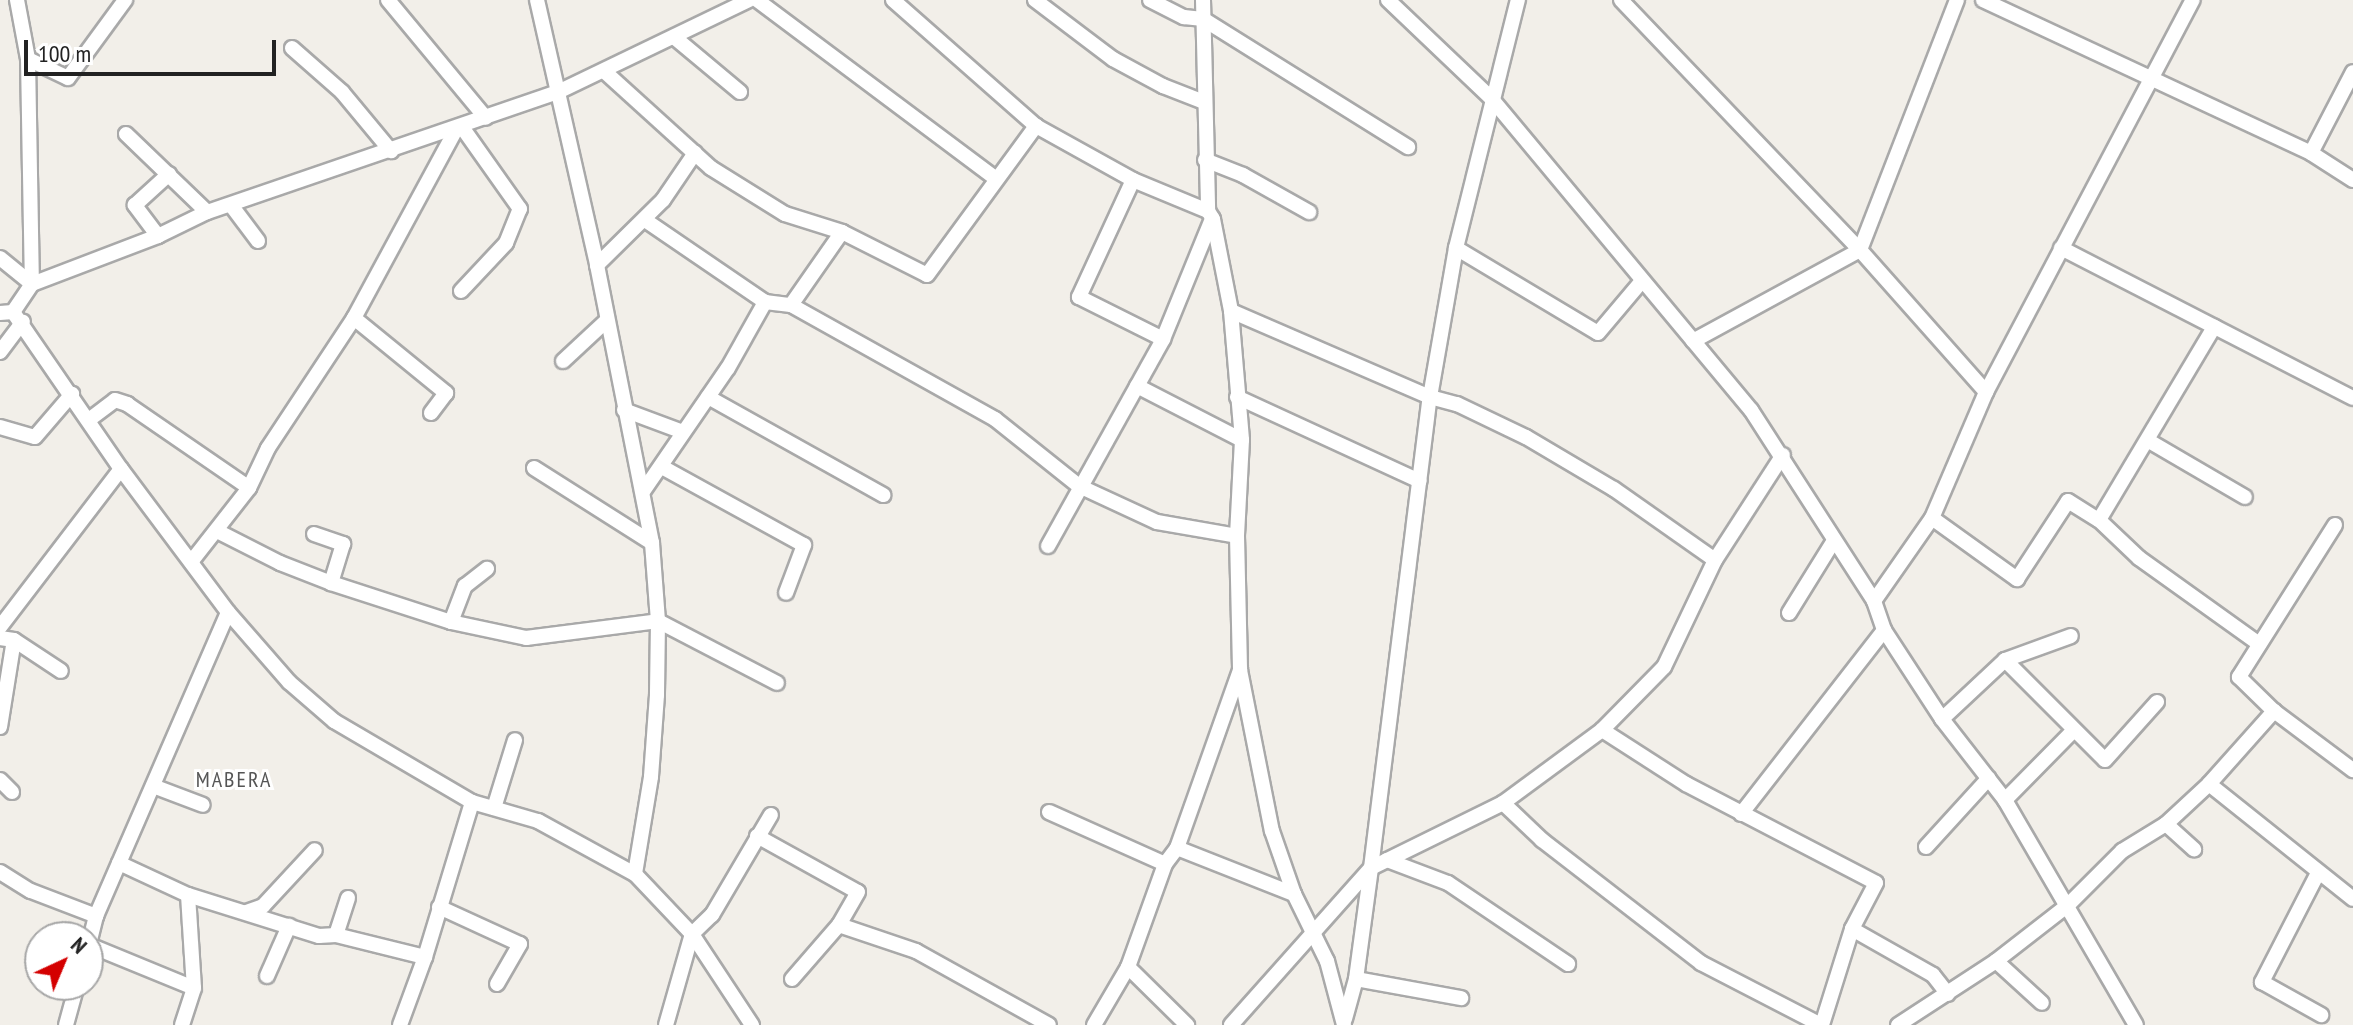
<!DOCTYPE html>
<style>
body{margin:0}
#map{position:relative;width:2353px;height:1025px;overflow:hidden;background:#f2efe9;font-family:"PT Sans Narrow",sans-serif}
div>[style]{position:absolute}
.roads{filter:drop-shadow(2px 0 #a9a9a9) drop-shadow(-2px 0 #a9a9a9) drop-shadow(0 2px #a9a9a9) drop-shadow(0 -2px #a9a9a9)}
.street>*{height:14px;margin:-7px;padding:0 7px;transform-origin:7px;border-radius:7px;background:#fff}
span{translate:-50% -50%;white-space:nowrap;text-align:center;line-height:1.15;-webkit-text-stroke:6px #fff;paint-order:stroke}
.neighbourhood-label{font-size:22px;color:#555;letter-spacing:2px}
.north{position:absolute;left:24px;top:921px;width:80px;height:80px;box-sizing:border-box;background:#fff;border:2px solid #a7a7a7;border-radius:50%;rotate:44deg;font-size:22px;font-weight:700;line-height:32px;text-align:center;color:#222}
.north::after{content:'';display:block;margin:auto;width:28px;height:36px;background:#d40000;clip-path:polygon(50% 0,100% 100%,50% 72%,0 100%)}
.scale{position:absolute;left:24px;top:40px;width:252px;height:36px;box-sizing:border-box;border:4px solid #222;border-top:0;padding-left:10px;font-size:24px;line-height:28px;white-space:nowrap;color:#222;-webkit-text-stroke:6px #fff;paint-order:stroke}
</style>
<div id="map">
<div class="roads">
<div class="street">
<div style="left:17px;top:0;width:60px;rotate:79.4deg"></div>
<div style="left:28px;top:59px;width:225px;rotate:89deg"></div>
<div style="left:388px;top:0;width:153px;rotate:50.3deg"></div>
<div style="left:537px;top:0;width:272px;rotate:77.2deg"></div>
<div style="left:597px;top:265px;width:283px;rotate:78.8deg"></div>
<div style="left:652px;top:543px;width:78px;rotate:85.6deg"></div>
<div style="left:658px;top:621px;width:74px;rotate:90.8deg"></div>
<div style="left:657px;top:695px;width:82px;rotate:94.2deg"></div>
<div style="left:651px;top:777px;width:98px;rotate:99.4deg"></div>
<div style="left:757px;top:0;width:297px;rotate:36.8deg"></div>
<div style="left:893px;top:0;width:191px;rotate:41.4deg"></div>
<div style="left:1036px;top:126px;width:111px;rotate:29.1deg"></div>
<div style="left:1133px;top:180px;width:81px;rotate:22.5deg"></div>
<div style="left:1035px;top:0;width:98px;rotate:37.1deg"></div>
<div style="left:1113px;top:59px;width:57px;rotate:28.4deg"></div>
<div style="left:1163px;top:86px;width:44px;rotate:21.3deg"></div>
<div style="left:1150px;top:0;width:38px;rotate:27deg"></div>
<div style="left:1184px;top:17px;width:19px;rotate:6deg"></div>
<div style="left:1203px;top:19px;width:242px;rotate:32deg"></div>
<div style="left:1203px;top:0;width:211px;rotate:88.6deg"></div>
<div style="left:1208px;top:211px;width:9px;rotate:58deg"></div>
<div style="left:1213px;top:219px;width:94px;rotate:78.9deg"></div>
<div style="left:1231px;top:311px;width:129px;rotate:85.1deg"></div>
<div style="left:1242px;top:440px;width:96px;rotate:93deg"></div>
<div style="left:1237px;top:536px;width:134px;rotate:88.7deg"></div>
<div style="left:1240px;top:670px;width:164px;rotate:78.8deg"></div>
<div style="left:1272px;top:831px;width:67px;rotate:70.8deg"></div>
<div style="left:1294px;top:894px;width:75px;rotate:63.8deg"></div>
<div style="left:1327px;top:961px;width:66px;rotate:75.1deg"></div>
<div style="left:1388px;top:0;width:142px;rotate:43.6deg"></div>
<div style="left:1491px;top:98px;width:406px;rotate:50.2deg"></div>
<div style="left:1751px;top:410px;width:227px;rotate:57.2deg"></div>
<div style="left:1874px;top:601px;width:31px;rotate:71deg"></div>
<div style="left:1884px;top:630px;width:106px;rotate:56.9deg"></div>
<div style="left:1942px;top:719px;width:103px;rotate:52.1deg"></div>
<div style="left:2005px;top:800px;width:260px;rotate:59.8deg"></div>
<div style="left:1621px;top:0;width:346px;rotate:46.3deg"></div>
<div style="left:1860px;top:250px;width:190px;rotate:48.4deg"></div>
<div style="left:1983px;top:0;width:362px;rotate:25deg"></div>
<div style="left:2311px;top:153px;width:50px;rotate:32.7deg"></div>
<div style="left:674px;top:37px;width:86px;rotate:39.8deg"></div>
<div style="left:292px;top:48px;width:67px;rotate:41.3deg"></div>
<div style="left:342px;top:92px;width:77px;rotate:50.3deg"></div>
<div style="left:28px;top:59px;width:44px;rotate:25.4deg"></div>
<div style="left:68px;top:78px;width:97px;rotate:-53.8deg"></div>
<div style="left:604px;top:71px;width:144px;rotate:42.2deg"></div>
<div style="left:711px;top:168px;width:87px;rotate:31.9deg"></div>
<div style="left:785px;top:214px;width:60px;rotate:17.5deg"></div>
<div style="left:842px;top:232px;width:95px;rotate:26.8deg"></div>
<div style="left:927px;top:275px;width:185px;rotate:-53.8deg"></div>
<div style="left:126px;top:134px;width:112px;rotate:43.9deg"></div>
<div style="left:2311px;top:153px;width:91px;rotate:-62.6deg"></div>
<div style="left:1205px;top:160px;width:41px;rotate:21.5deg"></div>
<div style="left:1243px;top:175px;width:76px;rotate:29.3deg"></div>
<div style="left:1133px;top:180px;width:129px;rotate:114.8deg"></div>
<div style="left:1079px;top:297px;width:94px;rotate:26.6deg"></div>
<div style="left:231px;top:205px;width:45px;rotate:53.1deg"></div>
<div style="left:645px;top:220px;width:145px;rotate:34.3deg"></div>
<div style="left:765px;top:302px;width:26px;rotate:7deg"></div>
<div style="left:791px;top:305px;width:234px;rotate:29.2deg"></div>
<div style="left:995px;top:419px;width:107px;rotate:38.6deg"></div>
<div style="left:1079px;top:486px;width:86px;rotate:24.8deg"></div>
<div style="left:1157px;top:522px;width:81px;rotate:9.9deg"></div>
<div style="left:158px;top:236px;width:39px;rotate:-127deg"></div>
<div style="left:135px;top:205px;width:46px;rotate:-42.4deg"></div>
<div style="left:1456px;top:248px;width:165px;rotate:30.9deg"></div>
<div style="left:1598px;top:333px;width:68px;rotate:-49.8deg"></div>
<div style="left:2061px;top:248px;width:328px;rotate:27.2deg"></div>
<div style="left:0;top:258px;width:41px;rotate:39.1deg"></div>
<div style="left:597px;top:265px;width:93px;rotate:-44.6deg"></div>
<div style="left:663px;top:200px;width:57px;rotate:-55.8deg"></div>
<div style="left:461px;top:291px;width:66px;rotate:-46.8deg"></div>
<div style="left:506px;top:243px;width:37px;rotate:-68deg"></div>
<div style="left:520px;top:209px;width:100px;rotate:-125.3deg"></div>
<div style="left:791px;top:305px;width:89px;rotate:-55.1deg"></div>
<div style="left:1231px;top:311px;width:217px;rotate:23.4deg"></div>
<div style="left:1430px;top:397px;width:28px;rotate:15deg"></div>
<div style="left:1457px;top:404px;width:76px;rotate:25.6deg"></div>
<div style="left:1526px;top:437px;width:102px;rotate:30.6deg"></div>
<div style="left:1614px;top:489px;width:123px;rotate:35.1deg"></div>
<div style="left:13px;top:312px;width:191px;rotate:55.5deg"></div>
<div style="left:121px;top:469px;width:179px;rotate:53.2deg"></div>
<div style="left:228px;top:612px;width:93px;rotate:48.9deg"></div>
<div style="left:289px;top:682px;width:60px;rotate:40.9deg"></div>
<div style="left:334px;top:721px;width:160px;rotate:30.4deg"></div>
<div style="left:472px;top:802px;width:69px;rotate:16.1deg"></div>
<div style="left:538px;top:821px;width:111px;rotate:28.7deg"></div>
<div style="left:635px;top:874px;width:83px;rotate:46.5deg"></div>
<div style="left:692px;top:934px;width:109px;rotate:56.6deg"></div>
<div style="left:0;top:313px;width:13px;rotate:-4deg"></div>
<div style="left:13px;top:312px;width:34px;rotate:-56deg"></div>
<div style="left:32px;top:284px;width:135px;rotate:-20.9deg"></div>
<div style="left:158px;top:236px;width:55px;rotate:-26.1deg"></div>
<div style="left:207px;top:212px;width:371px;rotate:-18.9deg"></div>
<div style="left:558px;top:92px;width:212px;rotate:-25.7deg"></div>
<div style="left:354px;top:318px;width:119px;rotate:39.2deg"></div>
<div style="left:446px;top:393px;width:25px;rotate:127deg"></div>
<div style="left:1693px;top:341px;width:190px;rotate:-28.6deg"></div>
<div style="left:1860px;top:250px;width:268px;rotate:-68.8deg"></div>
<div style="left:0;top:352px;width:38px;rotate:-53deg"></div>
<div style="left:563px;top:361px;width:59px;rotate:-42.9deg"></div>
<div style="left:1137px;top:386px;width:118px;rotate:27.2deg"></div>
<div style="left:708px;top:397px;width:201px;rotate:29.2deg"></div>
<div style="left:1237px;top:397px;width:201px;rotate:24.7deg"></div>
<div style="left:624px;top:410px;width:63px;rotate:20.4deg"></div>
<div style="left:90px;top:419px;width:31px;rotate:-37deg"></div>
<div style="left:115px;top:400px;width:13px;rotate:18deg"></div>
<div style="left:127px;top:404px;width:148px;rotate:34.5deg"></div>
<div style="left:0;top:427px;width:36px;rotate:16deg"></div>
<div style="left:35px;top:437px;width:57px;rotate:-49.3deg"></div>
<div style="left:2149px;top:441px;width:111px;rotate:30.3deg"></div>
<div style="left:662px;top:467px;width:162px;rotate:28.8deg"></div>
<div style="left:804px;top:545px;width:51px;rotate:110.6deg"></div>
<div style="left:534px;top:468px;width:140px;rotate:32.4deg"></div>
<div style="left:644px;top:490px;width:148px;rotate:-55.5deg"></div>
<div style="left:728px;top:368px;width:76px;rotate:-60.7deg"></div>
<div style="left:1932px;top:518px;width:105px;rotate:35.7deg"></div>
<div style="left:2017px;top:579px;width:93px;rotate:-56.8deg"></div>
<div style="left:2068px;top:501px;width:36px;rotate:32deg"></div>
<div style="left:2099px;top:520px;width:55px;rotate:43.5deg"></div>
<div style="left:2139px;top:558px;width:148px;rotate:35.6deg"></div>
<div style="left:2099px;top:520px;width:225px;rotate:-59.2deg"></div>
<div style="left:2335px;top:525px;width:180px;rotate:122.3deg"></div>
<div style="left:2239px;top:677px;width:49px;rotate:44.2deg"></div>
<div style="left:2274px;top:711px;width:99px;rotate:36.8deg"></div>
<div style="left:217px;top:531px;width:71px;rotate:26.9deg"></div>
<div style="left:280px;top:563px;width:55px;rotate:21.4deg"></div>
<div style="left:331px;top:583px;width:126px;rotate:18deg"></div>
<div style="left:451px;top:622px;width:77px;rotate:12deg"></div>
<div style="left:526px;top:638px;width:133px;rotate:-7.3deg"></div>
<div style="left:658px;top:621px;width:134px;rotate:27.5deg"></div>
<div style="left:314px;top:534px;width:31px;rotate:19deg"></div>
<div style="left:343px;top:544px;width:41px;rotate:107.1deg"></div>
<div style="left:1048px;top:546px;width:237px;rotate:-60.9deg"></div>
<div style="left:1163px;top:339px;width:130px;rotate:-67.8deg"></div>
<div style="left:191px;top:562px;width:94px;rotate:-51.9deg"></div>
<div style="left:249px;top:488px;width:44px;rotate:-64.6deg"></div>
<div style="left:268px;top:448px;width:156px;rotate:-56.5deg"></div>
<div style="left:354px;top:318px;width:215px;rotate:-61.6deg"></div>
<div style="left:1874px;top:601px;width:101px;rotate:-55.1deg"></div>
<div style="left:1932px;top:518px;width:137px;rotate:-66.8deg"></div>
<div style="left:1986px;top:392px;width:443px;rotate:-62.2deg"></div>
<div style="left:1789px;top:613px;width:84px;rotate:-58.2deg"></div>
<div style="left:451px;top:622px;width:39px;rotate:-69deg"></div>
<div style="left:465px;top:586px;width:28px;rotate:-38deg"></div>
<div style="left:0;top:627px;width:199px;rotate:-52.6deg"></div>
<div style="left:0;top:638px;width:14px;rotate:8deg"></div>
<div style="left:14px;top:640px;width:56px;rotate:33.4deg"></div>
<div style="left:2005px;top:660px;width:141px;rotate:45deg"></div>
<div style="left:2105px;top:760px;width:78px;rotate:-48.1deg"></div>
<div style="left:1942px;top:719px;width:86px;rotate:-43.1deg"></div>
<div style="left:2005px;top:660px;width:70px;rotate:-20deg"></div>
<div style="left:0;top:727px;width:88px;rotate:-80.9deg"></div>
<div style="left:1602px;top:730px;width:100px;rotate:32.7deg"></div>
<div style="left:1686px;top:784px;width:214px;rotate:27.5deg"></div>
<div style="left:1876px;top:883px;width:52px;rotate:117.6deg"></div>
<div style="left:1852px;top:929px;width:101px;rotate:107.4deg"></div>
<div style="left:0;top:780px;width:17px;rotate:45deg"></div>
<div style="left:2209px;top:784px;width:184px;rotate:38.6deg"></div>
<div style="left:153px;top:786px;width:53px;rotate:20.8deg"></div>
<div style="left:2005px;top:800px;width:97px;rotate:-45.4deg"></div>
<div style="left:1503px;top:803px;width:54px;rotate:43.5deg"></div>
<div style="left:1542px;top:840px;width:201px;rotate:37.7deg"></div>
<div style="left:1701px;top:963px;width:135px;rotate:27.3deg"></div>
<div style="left:494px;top:808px;width:71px;rotate:-72.8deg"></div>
<div style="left:1049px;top:812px;width:127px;rotate:24.1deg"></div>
<div style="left:1741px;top:814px;width:233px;rotate:-52.1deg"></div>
<div style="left:2166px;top:824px;width:38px;rotate:42deg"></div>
<div style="left:757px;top:836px;width:115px;rotate:29deg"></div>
<div style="left:858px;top:892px;width:38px;rotate:120deg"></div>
<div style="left:1926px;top:847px;width:93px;rotate:-47.6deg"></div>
<div style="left:1177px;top:848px;width:126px;rotate:21.5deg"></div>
<div style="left:1387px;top:860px;width:65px;rotate:20.7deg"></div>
<div style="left:1448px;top:883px;width:145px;rotate:34deg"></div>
<div style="left:119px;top:863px;width:76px;rotate:24.9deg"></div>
<div style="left:188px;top:895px;width:137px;rotate:17.4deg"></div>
<div style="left:319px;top:936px;width:17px;rotate:-3deg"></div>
<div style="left:336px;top:935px;width:92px;rotate:13.9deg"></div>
<div style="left:0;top:872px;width:36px;rotate:32deg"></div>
<div style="left:31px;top:891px;width:70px;rotate:21deg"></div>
<div style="left:2318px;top:873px;width:123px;rotate:117.2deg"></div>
<div style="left:2262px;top:982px;width:68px;rotate:29.2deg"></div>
<div style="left:439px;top:907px;width:89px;rotate:24.6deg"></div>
<div style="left:520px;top:944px;width:46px;rotate:119.9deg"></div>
<div style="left:246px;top:912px;width:18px;rotate:-19deg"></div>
<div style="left:263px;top:906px;width:76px;rotate:-47.1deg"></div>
<div style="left:1852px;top:929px;width:93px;rotate:29.6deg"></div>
<div style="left:1933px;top:975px;width:24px;rotate:52deg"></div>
<div style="left:336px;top:935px;width:39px;rotate:-72deg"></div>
<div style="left:89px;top:945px;width:113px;rotate:22.3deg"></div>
<div style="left:88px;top:948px;width:33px;rotate:-76deg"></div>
<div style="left:96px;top:916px;width:331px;rotate:-66.5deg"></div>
<div style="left:1996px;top:961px;width:62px;rotate:42.4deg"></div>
<div style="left:1128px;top:967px;width:83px;rotate:44.5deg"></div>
<div style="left:267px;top:976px;width:55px;rotate:-66.3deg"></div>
<div style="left:792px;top:979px;width:72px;rotate:-49deg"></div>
<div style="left:839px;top:925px;width:81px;rotate:18.7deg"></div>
<div style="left:916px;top:951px;width:152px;rotate:29.1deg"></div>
<div style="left:1356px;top:979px;width:107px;rotate:10.3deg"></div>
<div style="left:1345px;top:1019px;width:41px;rotate:-74.6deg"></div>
<div style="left:1356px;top:979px;width:112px;rotate:-82.3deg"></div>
<div style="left:1371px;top:868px;width:147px;rotate:-26.2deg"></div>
<div style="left:1503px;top:803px;width:123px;rotate:-36.4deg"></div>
<div style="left:1602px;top:730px;width:88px;rotate:-45.5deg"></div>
<div style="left:1664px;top:667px;width:119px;rotate:-64.5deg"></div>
<div style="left:1715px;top:560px;width:125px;rotate:-57.1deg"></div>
<div style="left:66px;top:1025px;width:41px;rotate:-74.6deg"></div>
<div style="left:182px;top:1025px;width:39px;rotate:-72deg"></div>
<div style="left:194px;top:988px;width:93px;rotate:-93.7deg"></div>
<div style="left:400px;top:1025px;width:72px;rotate:-69.8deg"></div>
<div style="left:425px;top:957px;width:162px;rotate:-73.1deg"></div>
<div style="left:666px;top:1025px;width:95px;rotate:-74.1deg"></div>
<div style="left:692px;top:934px;width:28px;rotate:-44deg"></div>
<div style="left:712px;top:915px;width:116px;rotate:-59.5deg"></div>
<div style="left:1094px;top:1025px;width:67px;rotate:-59.6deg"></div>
<div style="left:1128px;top:967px;width:109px;rotate:-70.2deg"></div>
<div style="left:1165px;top:864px;width:20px;rotate:-53deg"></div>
<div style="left:1177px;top:848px;width:189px;rotate:-70.5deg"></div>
<div style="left:1231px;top:1025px;width:210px;rotate:-48.3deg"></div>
<div style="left:1371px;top:868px;width:475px;rotate:-82.9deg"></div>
<div style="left:1430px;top:397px;width:151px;rotate:-80.1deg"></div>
<div style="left:1456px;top:248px;width:256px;rotate:-76deg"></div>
<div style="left:1898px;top:1025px;width:117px;rotate:-33.1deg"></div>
<div style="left:1996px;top:961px;width:90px;rotate:-37.8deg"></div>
<div style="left:2067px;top:906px;width:78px;rotate:-45deg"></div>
<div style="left:2122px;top:851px;width:52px;rotate:-31.5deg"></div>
<div style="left:2166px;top:824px;width:59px;rotate:-42.9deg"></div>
<div style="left:2209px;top:784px;width:98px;rotate:-48.3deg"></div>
</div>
</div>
<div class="neighbourhood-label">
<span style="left:234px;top:780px">MABERA</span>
</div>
<div class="north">N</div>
<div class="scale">100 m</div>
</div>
